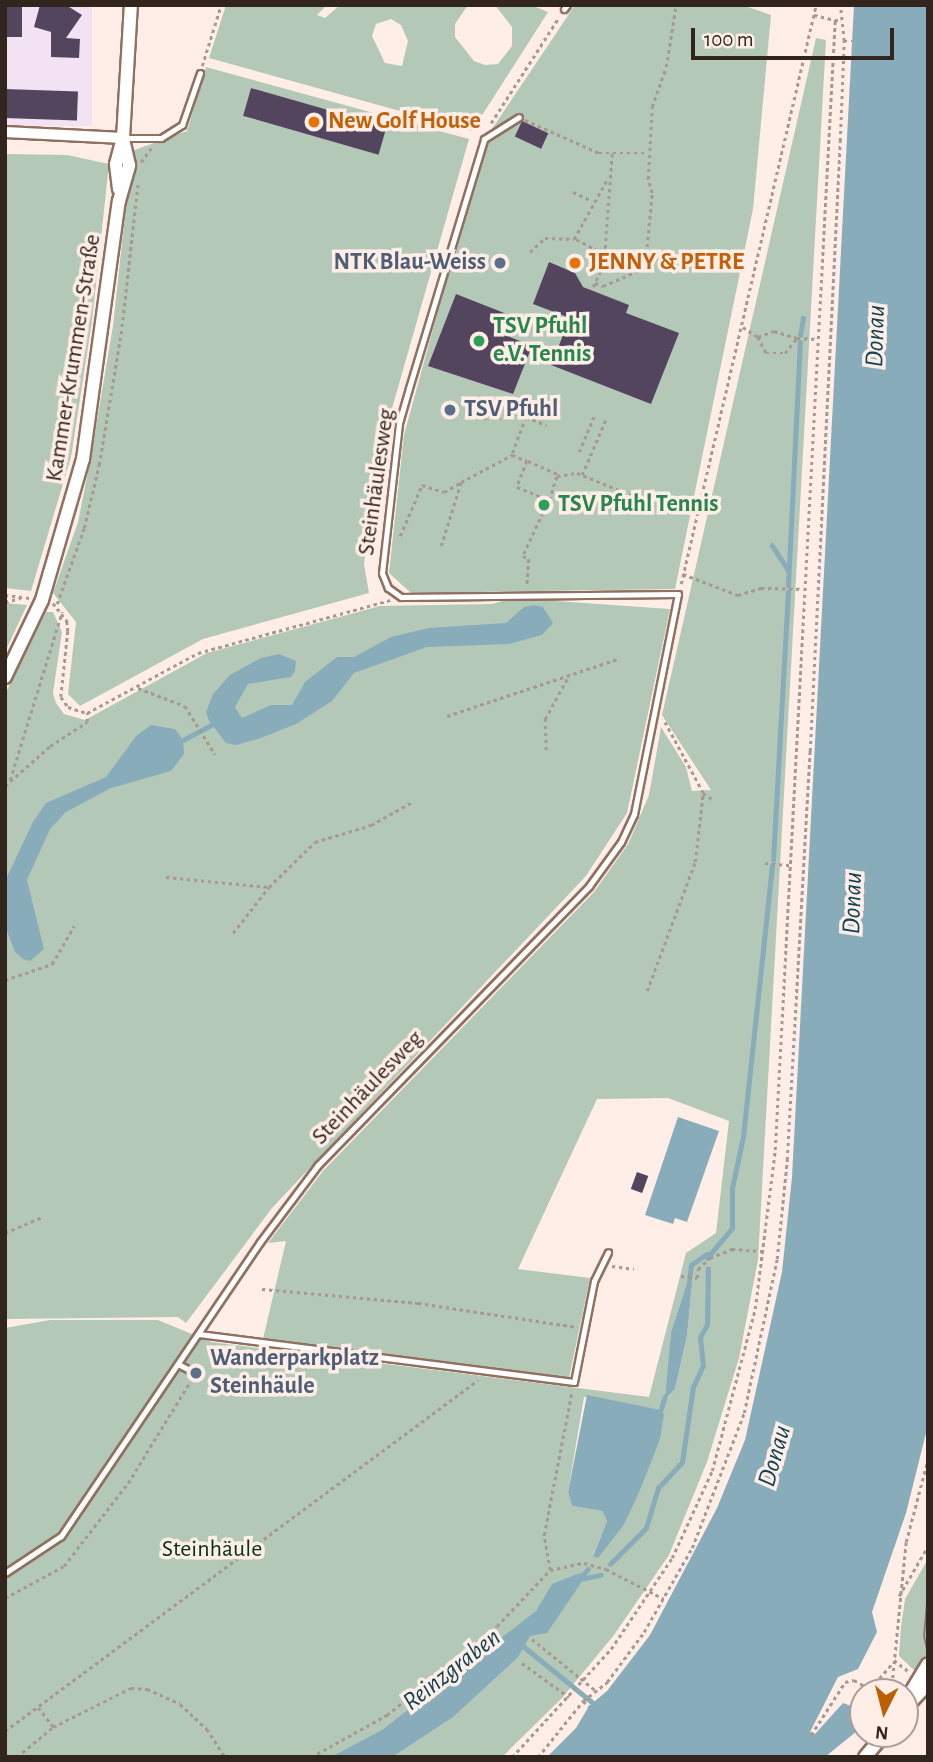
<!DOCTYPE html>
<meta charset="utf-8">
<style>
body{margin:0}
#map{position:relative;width:933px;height:1762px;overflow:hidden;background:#feeee7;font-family:"Alegreya Sans",sans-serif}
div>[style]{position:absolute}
.industrial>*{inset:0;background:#f2e2f4;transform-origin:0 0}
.green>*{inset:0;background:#b4c8b8}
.water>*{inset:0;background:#89acba}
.stream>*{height:4.5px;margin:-2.25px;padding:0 2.25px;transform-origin:2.25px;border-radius:2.25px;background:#89acba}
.building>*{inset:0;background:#54455e;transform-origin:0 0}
.path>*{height:2.5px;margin-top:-1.25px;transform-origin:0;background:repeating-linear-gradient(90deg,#a79992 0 3.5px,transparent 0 7px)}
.roads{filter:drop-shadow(2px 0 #907060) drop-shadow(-2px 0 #907060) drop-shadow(0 2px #907060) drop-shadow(0 -2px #907060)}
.service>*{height:5px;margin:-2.5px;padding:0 2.5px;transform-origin:2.5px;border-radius:2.5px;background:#fff}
.minor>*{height:10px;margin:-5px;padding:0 5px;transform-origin:5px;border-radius:5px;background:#fff}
.tertiary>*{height:12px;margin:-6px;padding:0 6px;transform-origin:6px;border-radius:6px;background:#fff}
.tram>*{height:2px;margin:-1px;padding:0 1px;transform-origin:1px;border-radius:1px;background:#8a7b74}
.dots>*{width:19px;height:19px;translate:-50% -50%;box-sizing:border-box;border:4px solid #feeee7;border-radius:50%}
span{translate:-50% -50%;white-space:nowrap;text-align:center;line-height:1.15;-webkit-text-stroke:7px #feeee7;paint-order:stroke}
.food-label{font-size:24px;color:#c56008;font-weight:700}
.left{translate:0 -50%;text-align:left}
.service-label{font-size:24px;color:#4e5e75;font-weight:700}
.right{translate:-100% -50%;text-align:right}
.leisure-label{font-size:24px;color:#27864d;font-weight:700}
.street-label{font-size:24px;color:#32251e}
.park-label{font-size:24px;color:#013417}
.water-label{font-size:26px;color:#0f4253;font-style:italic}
.frame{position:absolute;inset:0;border:7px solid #32251e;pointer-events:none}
.north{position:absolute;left:849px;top:1678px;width:70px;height:70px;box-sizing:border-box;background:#feeee7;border:2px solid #ac9e97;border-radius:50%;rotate:186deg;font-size:19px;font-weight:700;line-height:28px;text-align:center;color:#32251e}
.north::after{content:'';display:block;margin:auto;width:24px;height:32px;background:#ba6000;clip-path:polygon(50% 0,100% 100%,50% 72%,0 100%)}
.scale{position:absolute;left:691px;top:28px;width:203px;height:32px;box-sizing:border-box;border:4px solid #32251e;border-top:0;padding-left:9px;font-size:21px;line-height:24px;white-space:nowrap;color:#32251e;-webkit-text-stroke:5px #feeee7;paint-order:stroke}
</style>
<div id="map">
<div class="industrial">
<div style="left:5px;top:5px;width:87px;height:121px"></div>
</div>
<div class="green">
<div style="clip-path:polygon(evenodd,226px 5px,327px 5px,317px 15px,325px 18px,340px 5px,468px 5px,455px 24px,455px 37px,474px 61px,485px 65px,498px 64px,512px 46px,512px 27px,495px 5px,531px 5px,548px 12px,472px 131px,209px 58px,226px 5px,391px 19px,401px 25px,408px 41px,402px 66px,385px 63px,372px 36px,376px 24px,391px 19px)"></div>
<div style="clip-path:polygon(575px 5px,742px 5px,771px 15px,753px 209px,675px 589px,411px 593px,389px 573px,404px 435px,445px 285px,492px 129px)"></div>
<div style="clip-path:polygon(evenodd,816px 38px,826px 40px,758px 1260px,739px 1358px,707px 1462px,669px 1555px,614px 1635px,562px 1698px,502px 1757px,5px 1757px,5px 1328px,50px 1320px,158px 1320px,211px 1342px,649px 1397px,686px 1253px,716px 1233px,729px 1121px,668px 1098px,597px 1099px,518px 1269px,590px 1278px,569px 1378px,263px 1339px,286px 1241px,268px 1243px,323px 1171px,594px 892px,628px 844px,649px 795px,661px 727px,686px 767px,692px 791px,711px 790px,662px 715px,816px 38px,687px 1283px,692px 1284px,687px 1336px,675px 1389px,666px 1400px,671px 1332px,687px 1283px,816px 38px,584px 1397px,661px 1410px,653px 1455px,639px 1493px,622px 1526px,593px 1555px,607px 1521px,602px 1511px,572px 1506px,568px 1492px,584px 1397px)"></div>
<div style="clip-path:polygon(evenodd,206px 67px,469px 139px,381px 447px,364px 564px,369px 593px,203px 639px,80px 706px,68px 694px,76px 622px,53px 593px,78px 522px,90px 462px,113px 326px,132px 151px,187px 131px,206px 67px,251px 88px,385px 127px,378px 154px,243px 116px,251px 88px)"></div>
<div style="clip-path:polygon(5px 154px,67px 155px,109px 164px,92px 321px,71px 457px,31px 591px,5px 588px)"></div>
<div style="clip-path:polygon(513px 598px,670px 609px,627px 813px,586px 876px,272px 1208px,186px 1323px,178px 1317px,5px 1319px,5px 694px,46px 612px,53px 612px,62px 632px,53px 693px,56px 703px,64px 714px,85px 720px,207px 653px,380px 606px,492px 604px)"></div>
<div style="clip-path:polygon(5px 603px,27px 605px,5px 652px)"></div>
<div style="clip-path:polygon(928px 1559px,928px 1653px,916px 1672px,899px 1656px,901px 1627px,905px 1599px)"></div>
</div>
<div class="water">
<div style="clip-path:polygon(854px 5px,928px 5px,928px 1425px,906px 1513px,872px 1612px,877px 1632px,858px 1669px,838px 1677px,810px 1732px,815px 1734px,843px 1703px,854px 1707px,860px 1717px,857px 1731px,825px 1757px,547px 1757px,576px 1728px,589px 1706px,607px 1691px,650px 1635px,717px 1508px,745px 1440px,782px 1272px,792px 1177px)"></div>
<div style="clip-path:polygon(533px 605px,543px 607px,553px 623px,542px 635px,509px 644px,427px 647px,354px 673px,332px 701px,296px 724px,258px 739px,236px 745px,226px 743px,209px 721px,206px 712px,213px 694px,230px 675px,261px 658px,279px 654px,296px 661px,295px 671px,291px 677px,248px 684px,235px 707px,242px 718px,271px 705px,292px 705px,305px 682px,337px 657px,354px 657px,391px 637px,429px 628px,506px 623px,524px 607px)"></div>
<div style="clip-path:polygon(151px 725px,175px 729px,183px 740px,184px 754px,171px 771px,111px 788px,66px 812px,50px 829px,27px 880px,44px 949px,30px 961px,23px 959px,15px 952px,5px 926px,5px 881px,33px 822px,46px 803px,106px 777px,136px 736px)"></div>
<div style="clip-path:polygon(678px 1117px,719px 1131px,687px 1222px,675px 1218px,673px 1224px,645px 1215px)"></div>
<div style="clip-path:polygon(687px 1283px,692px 1284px,687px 1336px,675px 1389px,665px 1400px,671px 1332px)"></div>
<div style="clip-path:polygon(587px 1395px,661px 1410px,664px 1415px,660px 1439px,639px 1493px,623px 1526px,598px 1558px,593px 1556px,607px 1521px,602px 1511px,572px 1506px,568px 1492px)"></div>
<div style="clip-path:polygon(580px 1573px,585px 1577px,547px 1633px,530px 1636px,518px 1657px,453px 1717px,392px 1757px,331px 1757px,382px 1730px,536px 1611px,552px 1584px)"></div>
</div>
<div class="stream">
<div style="left:800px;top:335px;width:17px;rotate:-80deg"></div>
<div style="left:772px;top:545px;width:30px;rotate:57deg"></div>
<div style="left:788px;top:586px;width:244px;rotate:-87.2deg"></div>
<div style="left:183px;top:740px;width:32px;rotate:-28deg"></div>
<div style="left:773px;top:860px;width:268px;rotate:-86.8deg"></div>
<div style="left:707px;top:1258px;width:39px;rotate:-50deg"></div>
<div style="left:732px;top:1228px;width:40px;rotate:-90deg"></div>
<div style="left:732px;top:1188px;width:52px;rotate:-77.8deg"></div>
<div style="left:743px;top:1137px;width:273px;rotate:-83.9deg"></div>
<div style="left:688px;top:1289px;width:24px;rotate:-83deg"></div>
<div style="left:691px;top:1265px;width:19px;rotate:-35deg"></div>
<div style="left:659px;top:1415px;width:19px;rotate:-72deg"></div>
<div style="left:610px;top:1564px;width:51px;rotate:-45deg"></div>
<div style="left:646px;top:1528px;width:42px;rotate:-73.3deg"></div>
<div style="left:658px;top:1488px;width:35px;rotate:-47deg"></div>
<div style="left:682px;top:1462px;width:76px;rotate:-81.7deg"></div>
<div style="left:693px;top:1387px;width:23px;rotate:-65deg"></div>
<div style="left:703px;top:1366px;width:29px;rotate:-96deg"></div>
<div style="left:700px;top:1337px;width:14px;rotate:-60deg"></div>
<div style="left:707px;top:1325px;width:56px;rotate:-89deg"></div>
<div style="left:579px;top:1579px;width:13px;rotate:-48deg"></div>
<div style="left:580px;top:1579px;width:21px;rotate:-11deg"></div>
<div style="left:517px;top:1641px;width:103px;rotate:39.1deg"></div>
</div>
<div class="building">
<div style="left:7px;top:5px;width:15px;height:32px"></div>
<div style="clip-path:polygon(40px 5px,66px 5px,82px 15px,66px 38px,80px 39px,79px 58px,51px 57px,51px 32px,34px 27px)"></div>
<div style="left:251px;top:88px;width:141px;height:29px;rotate:16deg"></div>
<div style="left:5px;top:89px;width:73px;height:29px;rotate:2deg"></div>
<div style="left:522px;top:121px;width:29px;height:17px;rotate:25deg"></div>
<div style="clip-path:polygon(549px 262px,575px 273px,583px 287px,629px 305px,626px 313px,679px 333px,651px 404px,551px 365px,570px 318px,533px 304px)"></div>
<div style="clip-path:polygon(456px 294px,517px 318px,510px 337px,532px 346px,513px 394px,428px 366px)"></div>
<div style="left:637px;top:1172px;width:12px;height:18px;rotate:20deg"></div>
</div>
<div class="path">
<div style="left:814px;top:15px;width:28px;rotate:13deg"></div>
<div style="left:844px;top:41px;width:8px"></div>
<div style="left:202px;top:66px;width:64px;rotate:-72.7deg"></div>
<div style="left:525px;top:120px;width:81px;rotate:24deg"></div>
<div style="left:599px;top:153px;width:49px"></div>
<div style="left:491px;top:123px;width:126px;rotate:-57.3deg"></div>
<div style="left:141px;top:162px;width:17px;rotate:-54deg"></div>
<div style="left:573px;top:192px;width:21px;rotate:25deg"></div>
<div style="left:598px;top:251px;width:27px;rotate:-153deg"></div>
<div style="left:574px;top:239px;width:70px;rotate:-60.9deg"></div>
<div style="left:530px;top:252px;width:21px;rotate:-43deg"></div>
<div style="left:545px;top:238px;width:29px;rotate:2deg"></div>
<div style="left:595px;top:283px;width:9px;rotate:21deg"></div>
<div style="left:603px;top:286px;width:46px;rotate:-23.2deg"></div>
<div style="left:645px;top:268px;width:75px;rotate:-84.7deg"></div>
<div style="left:652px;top:193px;width:15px;rotate:-106deg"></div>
<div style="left:648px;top:179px;width:72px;rotate:-86.8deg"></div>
<div style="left:652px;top:107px;width:42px;rotate:-70.7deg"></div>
<div style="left:666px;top:67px;width:63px;rotate:-80.8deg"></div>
<div style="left:593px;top:287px;width:19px;rotate:-65deg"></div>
<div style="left:601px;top:270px;width:19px;rotate:-99deg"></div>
<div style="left:598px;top:251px;width:8px;rotate:-23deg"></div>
<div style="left:605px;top:248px;width:95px;rotate:-85.8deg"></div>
<div style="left:743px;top:327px;width:18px;rotate:34deg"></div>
<div style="left:758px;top:337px;width:18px;rotate:63deg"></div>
<div style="left:766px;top:353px;width:19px"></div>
<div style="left:785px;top:353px;width:19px;rotate:-51deg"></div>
<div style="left:797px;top:338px;width:19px;rotate:3deg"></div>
<div style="left:758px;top:337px;width:17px;rotate:-21deg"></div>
<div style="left:774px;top:331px;width:24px;rotate:17deg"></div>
<div style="left:526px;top:417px;width:22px;rotate:22deg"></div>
<div style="left:483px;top:418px;width:43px;rotate:-1.3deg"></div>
<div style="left:526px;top:417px;width:40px;rotate:110.2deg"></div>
<div style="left:512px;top:455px;width:16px;rotate:22deg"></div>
<div style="left:527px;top:461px;width:28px;rotate:111deg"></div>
<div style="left:517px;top:487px;width:35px;rotate:22deg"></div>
<div style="left:549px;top:500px;width:62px;rotate:114.9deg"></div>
<div style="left:523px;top:556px;width:7px;rotate:27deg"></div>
<div style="left:529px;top:559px;width:26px;rotate:94deg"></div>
<div style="left:579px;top:452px;width:39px;rotate:-67deg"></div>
<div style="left:528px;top:461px;width:35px;rotate:24deg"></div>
<div style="left:582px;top:475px;width:61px;rotate:-66.8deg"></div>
<div style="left:549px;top:500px;width:25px;rotate:-72deg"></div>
<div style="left:557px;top:476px;width:20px;rotate:-9deg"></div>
<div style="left:577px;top:473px;width:79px;rotate:22.3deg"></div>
<div style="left:400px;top:536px;width:56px;rotate:-66.7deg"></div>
<div style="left:422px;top:485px;width:23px;rotate:18deg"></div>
<div style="left:444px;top:492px;width:20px;rotate:-30deg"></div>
<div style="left:441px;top:546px;width:67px;rotate:-72.6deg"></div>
<div style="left:461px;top:482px;width:58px;rotate:-27.9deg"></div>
<div style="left:683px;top:574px;width:59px;rotate:20.9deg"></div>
<div style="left:738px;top:595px;width:24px;rotate:-17deg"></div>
<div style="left:761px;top:588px;width:42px;rotate:1.4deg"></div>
<div style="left:681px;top:584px;width:595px;rotate:-76.88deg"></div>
<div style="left:5px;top:595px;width:25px;rotate:7deg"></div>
<div style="left:5px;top:602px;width:16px;rotate:-14deg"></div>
<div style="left:53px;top:603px;width:23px;rotate:52deg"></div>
<div style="left:67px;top:621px;width:10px;rotate:84deg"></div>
<div style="left:68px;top:631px;width:66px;rotate:96.1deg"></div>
<div style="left:61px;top:697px;width:12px;rotate:55deg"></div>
<div style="left:68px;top:707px;width:20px;rotate:18deg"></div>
<div style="left:87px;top:713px;width:126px;rotate:-28.4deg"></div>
<div style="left:198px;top:653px;width:200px;rotate:-15.4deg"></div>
<div style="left:57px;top:604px;width:81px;rotate:-70.4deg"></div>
<div style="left:84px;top:528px;width:65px;rotate:-76.6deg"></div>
<div style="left:99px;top:465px;width:133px;rotate:-80.5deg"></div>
<div style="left:121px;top:334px;width:153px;rotate:-83.6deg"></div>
<div style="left:138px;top:688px;width:50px;rotate:21deg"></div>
<div style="left:185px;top:706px;width:57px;rotate:58deg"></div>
<div style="left:447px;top:716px;width:182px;rotate:-18.5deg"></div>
<div style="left:546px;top:750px;width:31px;rotate:-92deg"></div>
<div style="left:545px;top:719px;width:46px;rotate:-61.2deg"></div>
<div style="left:10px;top:780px;width:176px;rotate:-72.8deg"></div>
<div style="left:5px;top:786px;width:60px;rotate:-41.6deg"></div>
<div style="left:50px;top:746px;width:44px;rotate:-33deg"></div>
<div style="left:87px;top:722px;width:9px;rotate:-90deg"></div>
<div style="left:703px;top:793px;width:14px;rotate:34deg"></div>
<div style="left:765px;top:863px;width:25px;rotate:5deg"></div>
<div style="left:166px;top:877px;width:103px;rotate:5.5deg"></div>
<div style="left:233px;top:933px;width:58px;rotate:-52deg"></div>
<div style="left:269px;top:887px;width:64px;rotate:-44.4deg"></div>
<div style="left:315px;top:842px;width:59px;rotate:-16.9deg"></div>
<div style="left:371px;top:825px;width:47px;rotate:-29.3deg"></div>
<div style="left:5px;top:980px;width:50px;rotate:-18.8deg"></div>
<div style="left:52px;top:964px;width:44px;rotate:-59.9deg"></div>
<div style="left:647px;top:991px;width:138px;rotate:-69.6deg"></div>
<div style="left:695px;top:862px;width:69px;rotate:-83.4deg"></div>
<div style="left:703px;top:793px;width:84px;rotate:-118.4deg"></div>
<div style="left:5px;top:1233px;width:40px;rotate:-23.4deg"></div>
<div style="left:612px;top:1266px;width:22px;rotate:8deg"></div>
<div style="left:681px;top:1276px;width:16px;rotate:7deg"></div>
<div style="left:697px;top:1278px;width:9px;rotate:-84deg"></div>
<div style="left:698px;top:1269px;width:16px;rotate:-43deg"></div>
<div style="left:710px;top:1258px;width:24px;rotate:-22deg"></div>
<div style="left:732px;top:1249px;width:32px;rotate:4deg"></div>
<div style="left:262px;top:1289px;width:157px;rotate:5.1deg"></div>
<div style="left:418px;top:1303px;width:161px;rotate:8.6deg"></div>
<div style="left:550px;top:1570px;width:36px;rotate:-100deg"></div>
<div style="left:544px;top:1535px;width:147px;rotate:-79deg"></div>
<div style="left:899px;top:1596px;width:58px;rotate:-59.9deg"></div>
<div style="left:5px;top:1598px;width:67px;rotate:-28.5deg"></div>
<div style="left:64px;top:1566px;width:105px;rotate:-52.4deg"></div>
<div style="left:128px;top:1483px;width:119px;rotate:-58.5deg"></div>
<div style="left:532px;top:1639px;width:81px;rotate:39deg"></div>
<div style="left:894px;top:1660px;width:18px;rotate:38deg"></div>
<div style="left:522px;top:1663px;width:58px;rotate:35.9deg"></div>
<div style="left:891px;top:1692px;width:151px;rotate:-84.3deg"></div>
<div style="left:906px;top:1542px;width:86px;rotate:-75.2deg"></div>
<div style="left:583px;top:1701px;width:8px;rotate:40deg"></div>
<div style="left:53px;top:1727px;width:87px;rotate:-26.6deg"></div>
<div style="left:131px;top:1688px;width:16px;rotate:4deg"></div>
<div style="left:147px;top:1689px;width:36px;rotate:24deg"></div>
<div style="left:180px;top:1704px;width:37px;rotate:43deg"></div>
<div style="left:207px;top:1729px;width:33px;rotate:57deg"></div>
<div style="left:5px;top:1731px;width:589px;rotate:-36.58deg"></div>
<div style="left:811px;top:1735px;width:63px;rotate:-57.3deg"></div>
<div style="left:845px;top:1682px;width:9px;rotate:-13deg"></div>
<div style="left:854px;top:1680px;width:18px;rotate:29deg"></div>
<div style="left:870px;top:1689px;width:35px;rotate:-49deg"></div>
<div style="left:17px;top:1757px;width:47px;rotate:-39.8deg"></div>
<div style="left:53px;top:1727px;width:24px;rotate:-128deg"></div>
<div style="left:311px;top:1757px;width:87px;rotate:-28.9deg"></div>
<div style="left:387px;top:1715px;width:141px;rotate:-39deg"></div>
<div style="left:497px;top:1626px;width:77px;rotate:-46.6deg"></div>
<div style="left:550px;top:1570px;width:35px;rotate:-12deg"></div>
<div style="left:584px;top:1563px;width:23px;rotate:15deg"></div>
<div style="left:606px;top:1569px;width:65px;rotate:27.3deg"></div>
<div style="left:512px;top:1757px;width:147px;rotate:-47.5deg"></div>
<div style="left:611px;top:1649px;width:110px;rotate:-56.2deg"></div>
<div style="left:672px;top:1558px;width:96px;rotate:-65.3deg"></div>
<div style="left:712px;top:1471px;width:168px;rotate:-75.1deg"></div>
<div style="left:755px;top:1309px;width:160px;rotate:-82.8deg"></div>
<div style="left:775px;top:1150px;width:1132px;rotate:-86.96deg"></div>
<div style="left:538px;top:1757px;width:72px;rotate:-51.2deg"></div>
<div style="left:583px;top:1701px;width:31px;rotate:-38deg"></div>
<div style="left:607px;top:1682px;width:62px;rotate:-53.5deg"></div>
<div style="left:644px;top:1632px;width:97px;rotate:-60.3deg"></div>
<div style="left:692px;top:1548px;width:145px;rotate:-68.9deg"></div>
<div style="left:744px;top:1413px;width:157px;rotate:-77.9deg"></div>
<div style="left:777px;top:1259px;width:100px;rotate:-84.2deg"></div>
<div style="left:787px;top:1160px;width:410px;rotate:-86.8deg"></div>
<div style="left:810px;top:751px;width:611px;rotate:-87.18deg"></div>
<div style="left:840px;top:141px;width:100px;rotate:-87.7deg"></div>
<div style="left:844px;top:41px;width:36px;rotate:-96deg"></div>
</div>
<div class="roads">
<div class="service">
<div style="left:564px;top:9px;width:5px;rotate:-53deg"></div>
<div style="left:125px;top:138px;width:36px"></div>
<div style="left:161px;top:138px;width:25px;rotate:-32deg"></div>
<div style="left:182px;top:125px;width:55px;rotate:-70.9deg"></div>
<div style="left:199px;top:1334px;width:378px;rotate:7.3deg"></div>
<div style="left:574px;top:1382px;width:103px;rotate:-78.8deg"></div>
<div style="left:594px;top:1281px;width:32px;rotate:-64deg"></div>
<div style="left:180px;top:1365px;width:17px;rotate:28deg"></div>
<div style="left:5px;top:1573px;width:67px;rotate:-33.5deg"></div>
<div style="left:61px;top:1536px;width:355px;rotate:-55.9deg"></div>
<div style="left:260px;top:1242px;width:96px;rotate:-53deg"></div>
<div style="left:318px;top:1165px;width:389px;rotate:-45.8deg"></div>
<div style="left:589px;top:886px;width:54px;rotate:-54deg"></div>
<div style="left:621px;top:842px;width:31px;rotate:-65deg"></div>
<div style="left:634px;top:814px;width:224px;rotate:-78.7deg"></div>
<div style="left:678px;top:594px;width:277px;rotate:179.4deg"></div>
<div style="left:401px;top:597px;width:16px;rotate:-145deg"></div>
<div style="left:388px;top:588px;width:16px;rotate:-112deg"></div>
<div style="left:382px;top:573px;width:151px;rotate:-83.5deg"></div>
<div style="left:399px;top:423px;width:36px;rotate:-74deg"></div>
<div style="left:409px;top:388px;width:260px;rotate:-73.2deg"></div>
<div style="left:484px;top:139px;width:41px;rotate:-32.2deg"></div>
</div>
<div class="minor">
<div style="left:5px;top:132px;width:118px;rotate:2.9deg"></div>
</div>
<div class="tertiary">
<div style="left:119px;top:189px;width:25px;rotate:-97deg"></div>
<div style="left:116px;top:164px;width:27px;rotate:-75deg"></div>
<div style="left:123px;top:138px;width:133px;rotate:-86.6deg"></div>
<div style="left:5px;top:677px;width:85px;rotate:-64.3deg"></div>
<div style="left:42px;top:600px;width:147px;rotate:-73.8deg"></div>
<div style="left:83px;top:459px;width:260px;rotate:-82.1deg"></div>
<div style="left:119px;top:201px;width:37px;rotate:-74deg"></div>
<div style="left:129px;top:165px;width:28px;rotate:-103deg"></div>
<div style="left:905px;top:1702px;width:44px;rotate:-58.8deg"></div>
<div style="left:910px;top:1703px;width:26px;rotate:-47deg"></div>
<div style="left:865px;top:1757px;width:30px;rotate:-50deg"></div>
</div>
</div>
<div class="tram">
<div style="left:928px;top:1593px;width:43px;rotate:95.3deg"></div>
<div style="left:924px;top:1636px;width:17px;rotate:77deg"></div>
</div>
<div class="dots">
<div style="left:314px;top:122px;background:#e8710a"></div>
<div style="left:500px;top:263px;background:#5c6f8a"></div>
<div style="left:575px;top:263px;background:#e8710a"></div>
<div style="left:479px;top:341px;background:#2e9e5b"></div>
<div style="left:450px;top:410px;background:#5c6f8a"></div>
<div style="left:544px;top:505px;background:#2e9e5b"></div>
<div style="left:196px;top:1373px;background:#5c6f8a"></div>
</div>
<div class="food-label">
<span class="left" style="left:328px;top:122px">New Golf House</span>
<span class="left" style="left:589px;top:263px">JENNY &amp; PETRE</span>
</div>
<div class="service-label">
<span class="right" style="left:486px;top:263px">NTK Blau-Weiss</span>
<span class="left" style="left:464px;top:410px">TSV Pfuhl</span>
<span class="left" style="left:210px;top:1373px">Wanderparkplatz<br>Steinhäule</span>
</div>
<div class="leisure-label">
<span class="left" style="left:493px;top:341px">TSV Pfuhl<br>e.V. Tennis</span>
<span class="left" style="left:558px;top:505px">TSV Pfuhl Tennis</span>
</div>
<div class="street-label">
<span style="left:74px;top:358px;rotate:-81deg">Kammer-Krummen-Straße</span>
<span style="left:377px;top:482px;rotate:-82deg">Steinhäulesweg</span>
<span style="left:368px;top:1088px;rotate:-46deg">Steinhäulesweg</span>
</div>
<div class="park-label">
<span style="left:212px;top:1550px">Steinhäule</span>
</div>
<div class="water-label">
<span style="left:876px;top:336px;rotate:-88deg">Donau</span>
<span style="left:853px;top:903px;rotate:-88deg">Donau</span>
<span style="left:775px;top:1456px;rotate:-74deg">Donau</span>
<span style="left:452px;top:1670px;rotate:-38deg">Reinzgraben</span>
</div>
<div class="frame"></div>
<div class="north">N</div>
<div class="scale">100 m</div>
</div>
